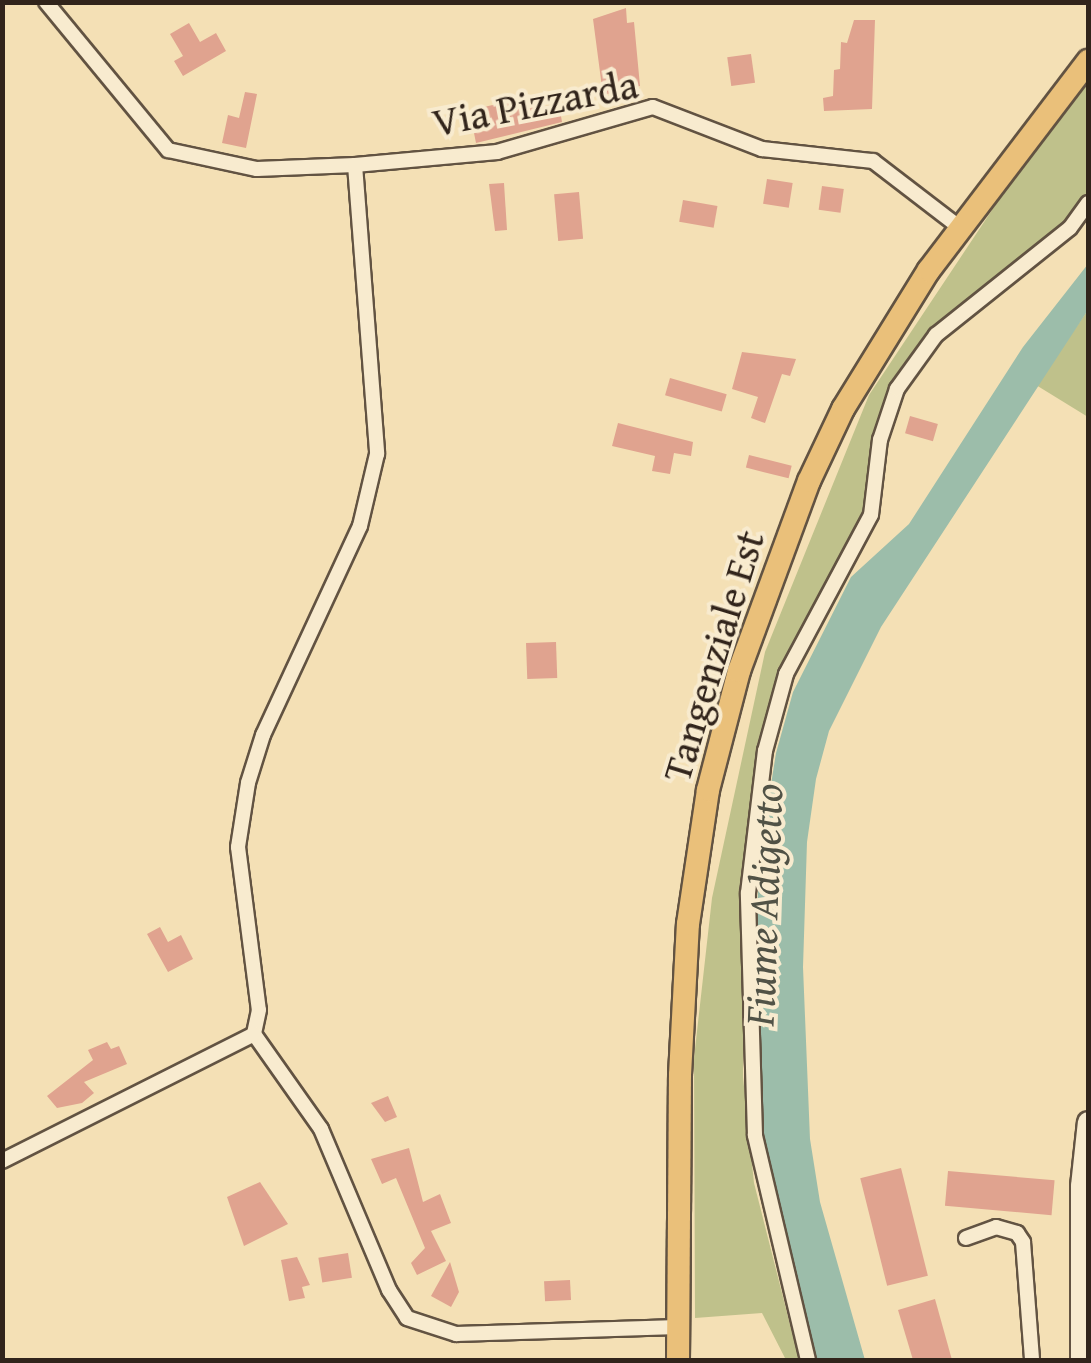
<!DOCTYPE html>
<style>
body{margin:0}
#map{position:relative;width:1091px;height:1363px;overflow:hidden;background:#f4e0b5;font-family:"Gentium Book Plus",serif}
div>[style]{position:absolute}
.green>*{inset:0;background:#bfc18b}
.water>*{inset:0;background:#9cbdaa}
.building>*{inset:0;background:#e0a38f;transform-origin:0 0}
.roads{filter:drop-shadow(2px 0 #625342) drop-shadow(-2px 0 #625342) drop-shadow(0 2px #625342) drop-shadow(0 -2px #625342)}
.street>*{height:14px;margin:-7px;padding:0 7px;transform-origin:7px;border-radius:7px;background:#f8ebcf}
.secondary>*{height:20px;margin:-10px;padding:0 10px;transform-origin:10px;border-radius:10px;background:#f8ebcf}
.primary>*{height:22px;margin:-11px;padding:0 11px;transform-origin:11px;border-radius:11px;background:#eac07a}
span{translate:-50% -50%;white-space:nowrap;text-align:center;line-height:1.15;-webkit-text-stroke:8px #f8ebcf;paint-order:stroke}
.street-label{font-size:40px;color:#31241b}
.water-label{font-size:42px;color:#515246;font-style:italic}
.frame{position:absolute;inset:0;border:5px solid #31241b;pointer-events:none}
</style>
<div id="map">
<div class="green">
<div style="clip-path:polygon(1088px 82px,1088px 196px,1068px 226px,932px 332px,895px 384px,866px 513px,764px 730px,743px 898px,743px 1077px,754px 1183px,799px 1360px,786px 1360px,762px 1313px,695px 1318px,694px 1058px,712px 898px,765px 652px,869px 395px,1024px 162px)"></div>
<div style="clip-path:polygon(1088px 310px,1088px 417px,1036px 385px)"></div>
</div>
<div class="water">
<div style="clip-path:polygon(1088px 264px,1088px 310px,881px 627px,829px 731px,816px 779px,807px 842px,803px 967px,810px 1139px,820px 1202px,865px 1360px,814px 1360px,763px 1147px,756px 927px,760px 854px,776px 753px,793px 692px,851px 577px,909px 524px,1023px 347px)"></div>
</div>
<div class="building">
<div style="clip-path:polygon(626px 8px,627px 23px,634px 22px,640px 86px,603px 95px,593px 19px)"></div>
<div style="clip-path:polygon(854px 20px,875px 20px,872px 109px,824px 111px,823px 98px,833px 96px,834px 70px,840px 69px,841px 42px,847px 43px)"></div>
<div style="clip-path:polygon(189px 23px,200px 42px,216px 33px,226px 51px,183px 76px,174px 61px,183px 56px,170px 34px)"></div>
<div style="left:751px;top:54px;width:29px;height:24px;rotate:82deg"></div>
<div style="clip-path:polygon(245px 92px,257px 94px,246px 148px,222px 143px,228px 115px,239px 118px)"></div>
<div style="clip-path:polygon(531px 96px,533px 108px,559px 104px,562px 122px,476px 143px,474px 133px,488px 130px,484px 107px)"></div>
<div style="left:767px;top:179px;width:26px;height:25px;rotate:9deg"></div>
<div style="clip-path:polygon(504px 183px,507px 230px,495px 231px,489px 184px)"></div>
<div style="left:822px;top:186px;width:22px;height:24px;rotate:8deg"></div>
<div style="left:579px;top:192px;width:47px;height:25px;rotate:85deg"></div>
<div style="left:683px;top:200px;width:35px;height:22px;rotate:10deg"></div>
<div style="clip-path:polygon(742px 352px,796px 359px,790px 376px,782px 374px,765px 423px,751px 418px,758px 397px,732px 389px)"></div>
<div style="left:670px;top:378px;width:59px;height:18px;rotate:16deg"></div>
<div style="left:910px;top:416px;width:29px;height:18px;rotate:16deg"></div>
<div style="clip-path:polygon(618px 423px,693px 442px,691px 456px,674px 453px,670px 474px,652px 471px,655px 456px,612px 446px)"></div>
<div style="left:749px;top:455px;width:44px;height:13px;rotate:14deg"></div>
<div style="left:556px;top:642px;width:36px;height:30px;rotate:88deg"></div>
<div style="clip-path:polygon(160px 927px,168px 942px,181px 935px,193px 959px,168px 972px,147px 934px)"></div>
<div style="clip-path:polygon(107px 1042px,111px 1049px,119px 1046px,127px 1064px,84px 1082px,94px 1093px,82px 1103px,57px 1108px,47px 1096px,93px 1060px,88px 1050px)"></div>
<div style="clip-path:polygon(388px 1096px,397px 1117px,385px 1122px,371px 1103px)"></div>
<div style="clip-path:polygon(409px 1148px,423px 1202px,440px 1194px,451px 1223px,431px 1231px,446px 1261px,417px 1275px,411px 1263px,425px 1248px,396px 1178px,382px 1184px,371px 1159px)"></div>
<div style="left:901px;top:1168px;width:111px;height:42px;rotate:76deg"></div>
<div style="left:948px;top:1171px;width:107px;height:35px;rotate:5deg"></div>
<div style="clip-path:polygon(260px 1182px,288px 1224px,244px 1246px,227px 1197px)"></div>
<div style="left:348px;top:1253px;width:25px;height:30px;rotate:81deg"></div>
<div style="clip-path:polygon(297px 1257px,310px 1285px,302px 1287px,305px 1298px,289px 1301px,281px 1260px)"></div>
<div style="clip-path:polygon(450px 1262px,459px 1292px,451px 1307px,431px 1296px)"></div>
<div style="left:570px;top:1280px;width:20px;height:26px;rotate:87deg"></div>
<div style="clip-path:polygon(935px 1299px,952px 1360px,913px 1360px,898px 1310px)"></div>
</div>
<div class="roads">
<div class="street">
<div style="left:46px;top:2px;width:192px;rotate:50.5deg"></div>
<div style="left:168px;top:150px;width:91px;rotate:12.1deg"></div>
<div style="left:257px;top:169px;width:98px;rotate:-2.3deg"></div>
<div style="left:355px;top:165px;width:143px;rotate:-5.2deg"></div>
<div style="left:497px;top:152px;width:162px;rotate:-16.1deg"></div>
<div style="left:653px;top:107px;width:117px;rotate:21.1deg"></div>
<div style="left:762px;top:149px;width:112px;rotate:6.2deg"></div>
<div style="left:873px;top:161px;width:108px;rotate:37.5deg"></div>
<div style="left:355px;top:165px;width:290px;rotate:85.6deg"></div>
<div style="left:377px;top:454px;width:74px;rotate:103.3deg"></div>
<div style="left:360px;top:526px;width:230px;rotate:114.9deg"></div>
<div style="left:263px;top:735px;width:50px;rotate:107.4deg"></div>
<div style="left:248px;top:783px;width:65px;rotate:98.9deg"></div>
<div style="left:238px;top:847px;width:164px;rotate:82.7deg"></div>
<div style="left:259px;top:1010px;width:25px;rotate:102deg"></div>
<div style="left:254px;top:1034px;width:116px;rotate:54.8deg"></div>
<div style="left:321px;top:1129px;width:175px;rotate:67.1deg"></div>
<div style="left:389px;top:1290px;width:33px;rotate:57deg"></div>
<div style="left:407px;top:1318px;width:52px;rotate:18.1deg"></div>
<div style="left:456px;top:1334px;width:222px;rotate:-1.8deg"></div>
<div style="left:2px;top:1161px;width:282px;rotate:-26.7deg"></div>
<div style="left:966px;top:1238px;width:32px;rotate:-20deg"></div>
<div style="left:996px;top:1227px;width:22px;rotate:16deg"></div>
<div style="left:1017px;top:1233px;width:11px;rotate:56deg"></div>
<div style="left:1023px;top:1242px;width:118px;rotate:85.6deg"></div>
<div style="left:808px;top:1360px;width:231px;rotate:-103.3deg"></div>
<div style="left:755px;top:1135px;width:242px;rotate:-91.7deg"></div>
<div style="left:748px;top:893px;width:143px;rotate:-83.2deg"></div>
<div style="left:765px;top:751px;width:80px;rotate:-74.7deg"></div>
<div style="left:786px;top:674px;width:180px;rotate:-61.9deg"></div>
<div style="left:871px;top:515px;width:76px;rotate:-83.2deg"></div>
<div style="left:880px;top:440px;width:54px;rotate:-71.6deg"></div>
<div style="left:897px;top:389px;width:67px;rotate:-54.2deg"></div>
<div style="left:936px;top:335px;width:171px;rotate:-38.6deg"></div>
<div style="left:1070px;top:228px;width:31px;rotate:-54deg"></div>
</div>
<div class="secondary">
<div style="left:1081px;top:1360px;width:174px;rotate:-90deg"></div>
<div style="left:1081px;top:1186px;width:64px;rotate:-83.8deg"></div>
</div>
<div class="primary">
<div style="left:678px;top:1360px;width:285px;rotate:-89.6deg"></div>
<div style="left:680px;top:1075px;width:151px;rotate:-87deg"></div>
<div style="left:688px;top:924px;width:135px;rotate:-81.5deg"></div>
<div style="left:708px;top:790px;width:123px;rotate:-75.4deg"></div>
<div style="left:739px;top:671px;width:202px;rotate:-69.8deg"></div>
<div style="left:809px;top:481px;width:80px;rotate:-64.7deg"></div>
<div style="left:843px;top:409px;width:163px;rotate:-58.3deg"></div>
<div style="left:929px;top:270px;width:263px;rotate:-52.7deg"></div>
</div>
</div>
<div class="street-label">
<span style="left:535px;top:103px;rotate:-11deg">Via Pizzarda</span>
<span style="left:713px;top:656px;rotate:-73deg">Tangenziale Est</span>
</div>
<div class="water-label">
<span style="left:763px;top:905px;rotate:-88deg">Fiume Adigetto</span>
</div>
<div class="frame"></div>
</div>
